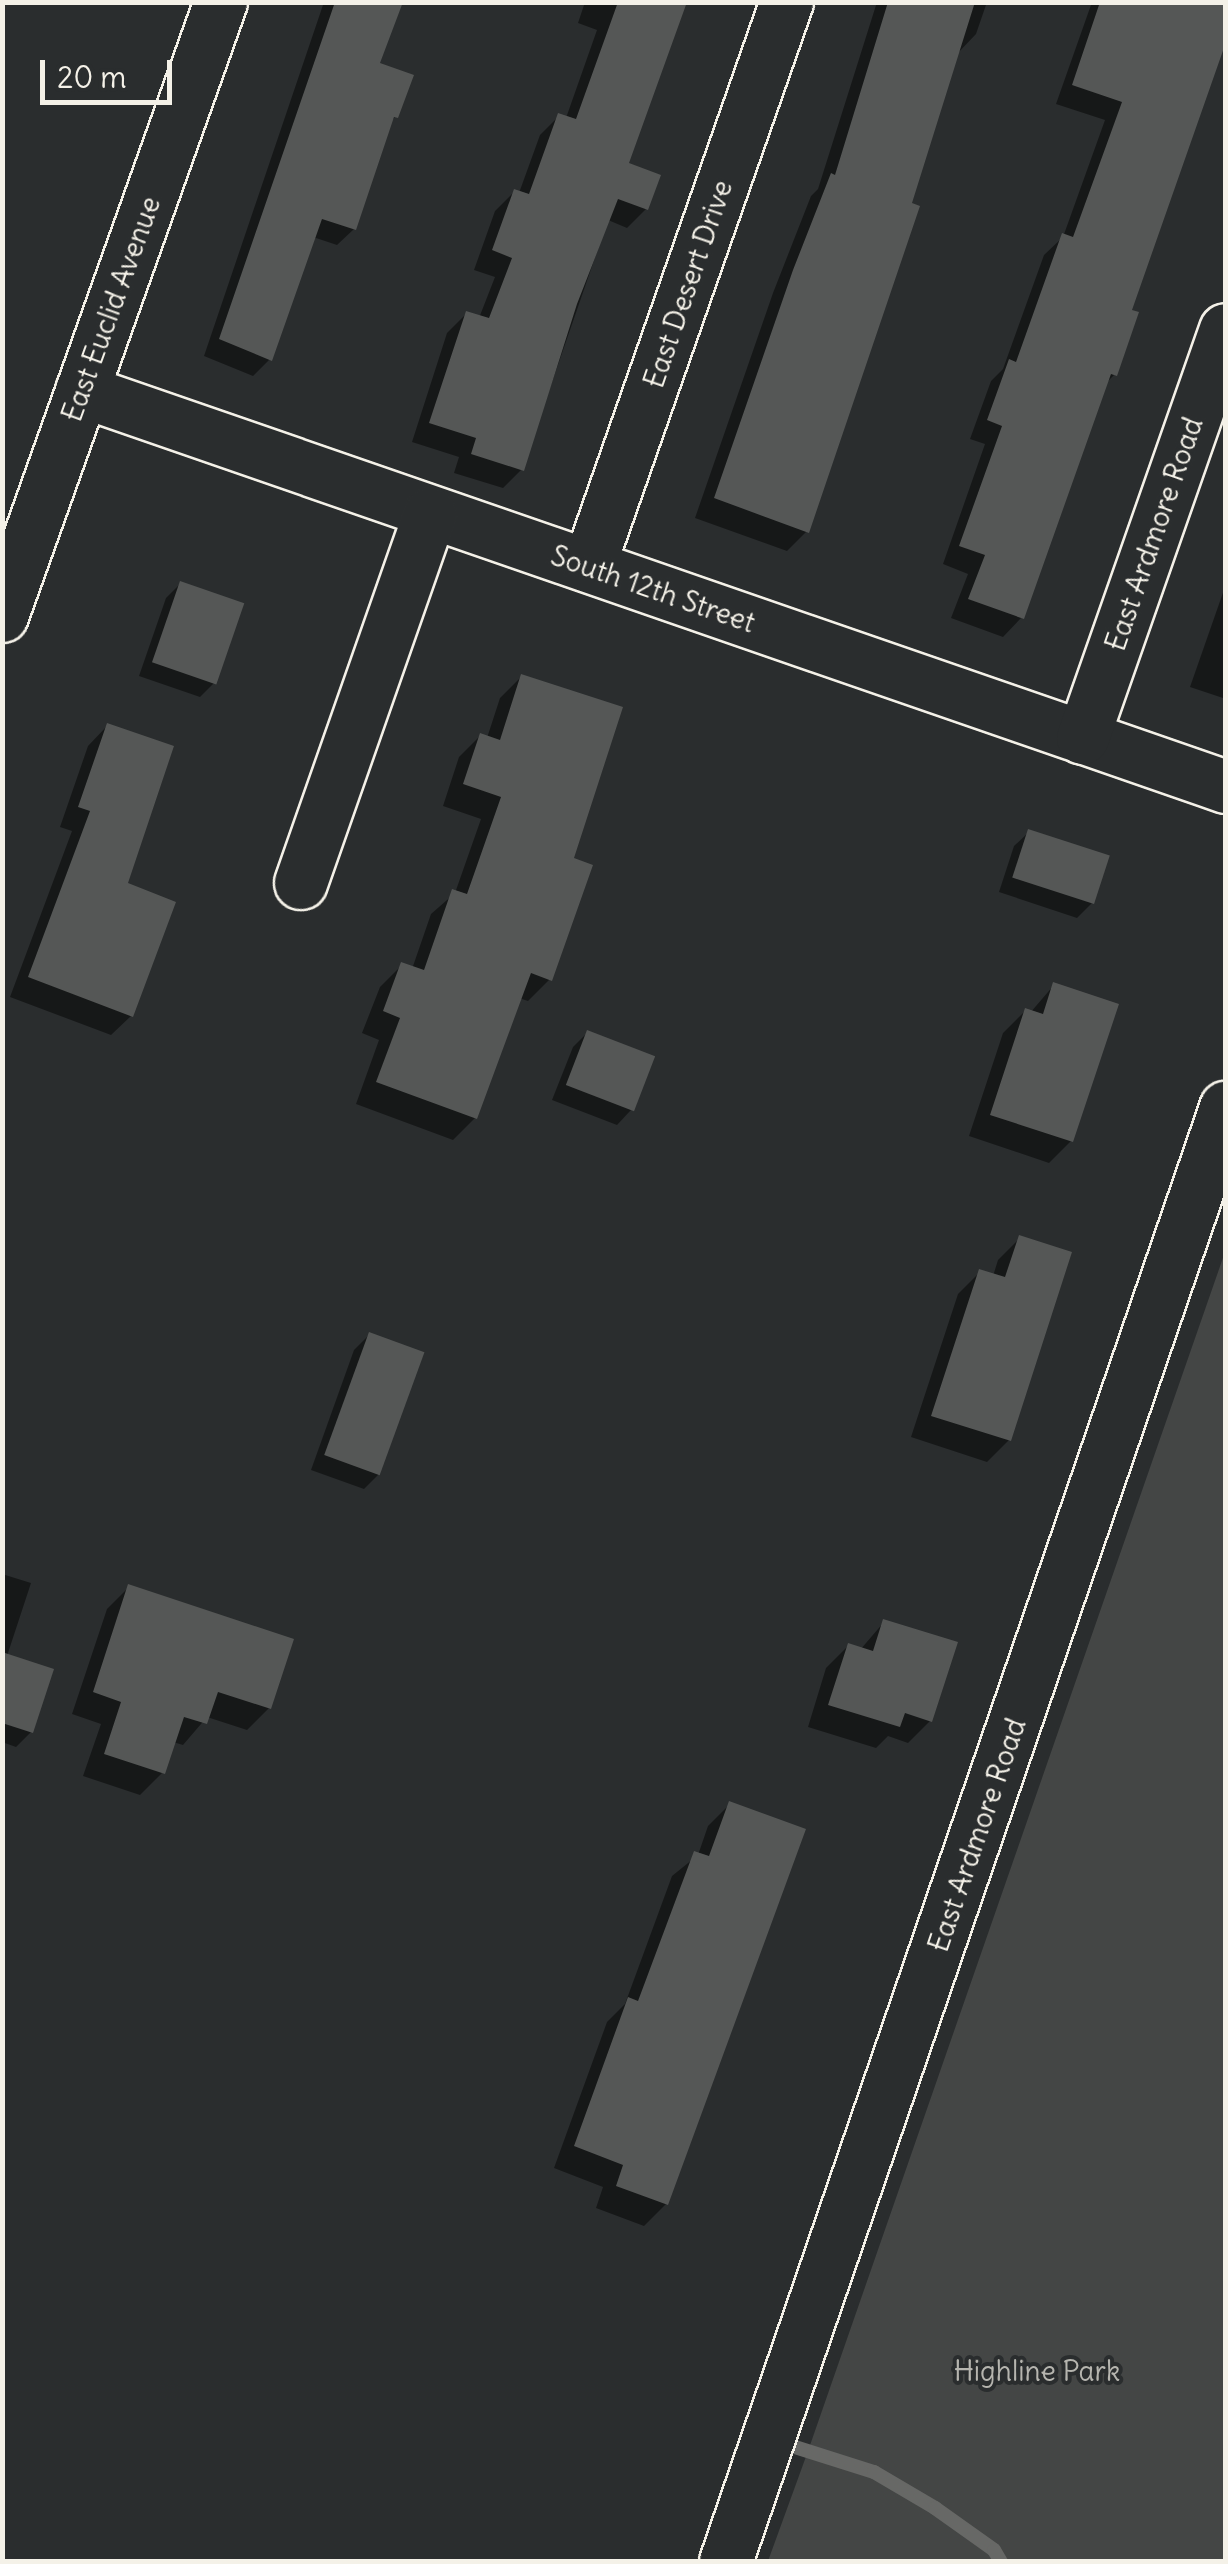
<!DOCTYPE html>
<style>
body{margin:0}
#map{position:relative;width:1228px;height:2564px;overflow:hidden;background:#2a2d2e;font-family:Delius,sans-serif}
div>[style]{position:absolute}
.green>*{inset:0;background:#444645}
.shadow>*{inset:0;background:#0007}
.stream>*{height:14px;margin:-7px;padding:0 7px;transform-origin:7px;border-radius:7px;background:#676866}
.building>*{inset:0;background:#555756;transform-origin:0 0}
.roads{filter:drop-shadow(2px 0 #f4f1e8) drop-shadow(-2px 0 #f4f1e8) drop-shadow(0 2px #f4f1e8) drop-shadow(0 -2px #f4f1e8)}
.minor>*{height:52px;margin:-26px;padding:0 26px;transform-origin:26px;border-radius:26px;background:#2a2d2e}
span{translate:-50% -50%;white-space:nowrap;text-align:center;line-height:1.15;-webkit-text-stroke:8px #2a2d2e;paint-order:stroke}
.street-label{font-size:28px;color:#f4f1e8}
.park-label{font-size:28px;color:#b6b5af}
.frame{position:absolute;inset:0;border:5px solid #f4f1e8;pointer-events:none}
.scale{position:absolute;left:40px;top:60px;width:132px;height:45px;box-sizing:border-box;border:5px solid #f4f1e8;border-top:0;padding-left:12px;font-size:30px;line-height:35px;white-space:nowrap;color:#f4f1e8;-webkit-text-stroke:8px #2a2d2e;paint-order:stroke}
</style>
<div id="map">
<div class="green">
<div style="clip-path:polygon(1225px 1252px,1225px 2561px,768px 2561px,808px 2451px)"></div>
</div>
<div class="shadow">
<div style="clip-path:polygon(324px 2px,397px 2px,377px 64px,395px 117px,389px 123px,354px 229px,337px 245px,313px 237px,269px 360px,253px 376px,204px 356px)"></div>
<div style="clip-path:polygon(585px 2px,684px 2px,626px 165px,646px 209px,627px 228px,608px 220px,522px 469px,503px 488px,454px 473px,459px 457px,412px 442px,447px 333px,466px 314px,479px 318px,495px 277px,474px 270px,495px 211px,514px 192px,519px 193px,540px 135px,559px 116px,566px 118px,597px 30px,578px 23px)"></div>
<div style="clip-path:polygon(877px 2px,987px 2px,976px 34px,956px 55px,807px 531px,787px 551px,695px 518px,773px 293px,811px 196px,818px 189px)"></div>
<div style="clip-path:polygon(1092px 2px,1226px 2px,1129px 311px,1115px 374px,1104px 385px,1021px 618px,1003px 637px,951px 618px,968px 574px,943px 564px,985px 444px,970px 439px,991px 381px,1003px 369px,1044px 255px,1063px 237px,1105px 120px,1056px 104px)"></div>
<div style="clip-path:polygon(180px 584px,214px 683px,200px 697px,139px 676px,166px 598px)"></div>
<div style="clip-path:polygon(1226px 584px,1226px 699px,1190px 687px)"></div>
<div style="clip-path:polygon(522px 676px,571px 860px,550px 979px,528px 1001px,519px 998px,475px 1118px,453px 1140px,356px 1104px,379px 1040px,362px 1033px,380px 987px,402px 965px,412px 969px,431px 914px,455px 893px,481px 819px,443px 806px,459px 757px,481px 735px,487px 738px,500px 698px)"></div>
<div style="clip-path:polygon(107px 726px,125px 885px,131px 1016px,111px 1035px,10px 997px,72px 831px,60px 827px,88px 746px)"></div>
<div style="clip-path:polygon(1029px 832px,1092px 903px,1077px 918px,999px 892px,1014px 846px)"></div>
<div style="clip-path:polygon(1054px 985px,1071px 1141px,1049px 1163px,969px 1136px,1003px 1033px,1025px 1011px,1030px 1013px)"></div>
<div style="clip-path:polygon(587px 1033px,631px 1110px,617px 1125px,552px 1100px,573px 1047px)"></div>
<div style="clip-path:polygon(1020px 1238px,1009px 1440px,987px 1462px,911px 1437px,958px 1294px,980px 1272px,993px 1276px,998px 1260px)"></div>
<div style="clip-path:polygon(369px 1335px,379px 1474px,364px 1489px,311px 1470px,354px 1350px)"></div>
<div style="clip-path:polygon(2px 1574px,31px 1583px,7px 1656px,31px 1732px,16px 1747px,2px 1742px)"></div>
<div style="clip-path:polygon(129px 1587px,269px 1708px,247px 1730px,207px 1717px,183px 1745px,173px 1742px,162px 1773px,140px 1795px,83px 1776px,101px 1724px,72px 1714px,107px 1609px)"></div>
<div style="clip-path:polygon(884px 1622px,930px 1721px,908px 1743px,888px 1736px,876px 1748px,808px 1727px,826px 1668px,848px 1646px,860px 1650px)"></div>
<div style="clip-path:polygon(730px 1804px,666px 2204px,644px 2226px,596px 2208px,603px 2187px,554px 2168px,607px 2022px,625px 2004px,672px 1876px,698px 1855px,708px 1826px)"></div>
</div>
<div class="stream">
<div style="left:776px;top:2441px;width:103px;rotate:17.6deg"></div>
<div style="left:874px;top:2472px;width:71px;rotate:30.5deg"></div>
<div style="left:935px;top:2508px;width:72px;rotate:35.4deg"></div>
<div style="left:994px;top:2550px;width:14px;rotate:60deg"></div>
</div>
<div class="building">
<div style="clip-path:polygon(335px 2px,403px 2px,380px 63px,414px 75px,398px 118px,394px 117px,356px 230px,322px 219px,272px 361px,219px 339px)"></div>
<div style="clip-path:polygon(618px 2px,687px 2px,629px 163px,661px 175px,648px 210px,618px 199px,577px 304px,524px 471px,471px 454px,476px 438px,429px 423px,466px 311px,489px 318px,512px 258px,492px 250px,514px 189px,529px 194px,558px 113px,576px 119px)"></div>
<div style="clip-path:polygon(888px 2px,975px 2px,912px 203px,920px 206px,809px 533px,714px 498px,793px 270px,831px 173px,835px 175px)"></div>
<div style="clip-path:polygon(1100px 2px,1226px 2px,1226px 42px,1132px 310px,1139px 312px,1117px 376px,1111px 374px,1024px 619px,968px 599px,985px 555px,959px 546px,1002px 426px,987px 420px,1009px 359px,1016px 362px,1062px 233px,1073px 237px,1122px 102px,1072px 85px)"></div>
<div style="left:180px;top:581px;width:68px;height:86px;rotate:19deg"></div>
<div style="clip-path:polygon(521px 674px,623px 707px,574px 858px,593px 865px,552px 981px,531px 973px,477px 1119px,376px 1082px,400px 1018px,383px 1011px,401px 962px,424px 970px,452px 889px,467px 894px,501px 797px,463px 784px,480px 733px,500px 740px)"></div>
<div style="clip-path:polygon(107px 723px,174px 746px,128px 883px,176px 902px,133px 1017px,28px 977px,90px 811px,78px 807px)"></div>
<div style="left:1028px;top:829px;width:86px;height:51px;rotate:18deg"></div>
<div style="clip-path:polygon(1053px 982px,1119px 1004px,1073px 1142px,990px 1115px,1025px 1008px,1043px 1014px)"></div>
<div style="left:587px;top:1030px;width:73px;height:59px;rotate:21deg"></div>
<div style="clip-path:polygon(1019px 1235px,1072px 1252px,1011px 1441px,931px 1416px,979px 1269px,1005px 1277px)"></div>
<div style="left:369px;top:1332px;width:59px;height:131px;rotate:20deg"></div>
<div style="clip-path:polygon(128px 1584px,294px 1639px,271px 1709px,218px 1692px,207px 1724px,184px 1717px,165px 1774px,104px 1754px,121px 1702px,93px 1692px)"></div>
<div style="clip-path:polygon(883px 1619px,958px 1642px,932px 1722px,905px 1713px,900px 1727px,828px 1705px,848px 1643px,873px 1651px)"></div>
<div style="clip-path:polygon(2px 1652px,54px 1669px,33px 1733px,2px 1723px)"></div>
<div style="clip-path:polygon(729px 1801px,806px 1829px,668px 2205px,616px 2186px,623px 2165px,574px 2146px,628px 1997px,638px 2001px,694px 1851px,709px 1856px)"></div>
</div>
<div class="roads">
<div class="minor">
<div style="left:82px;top:391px;width:1211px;rotate:19.09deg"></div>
<div style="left:589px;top:566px;width:598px;rotate:-70.66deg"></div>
<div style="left:2px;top:616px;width:652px;rotate:-70.37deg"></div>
<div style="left:1083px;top:738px;width:432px;rotate:-70.7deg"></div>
<div style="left:301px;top:883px;width:391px;rotate:-70.7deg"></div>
<div style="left:726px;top:2562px;width:1538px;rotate:-71.02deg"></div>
</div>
</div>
<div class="street-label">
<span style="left:688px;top:284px;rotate:-71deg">East Desert Drive</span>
<span style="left:111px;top:309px;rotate:-70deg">East Euclid Avenue</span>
<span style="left:1154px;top:534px;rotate:-71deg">East Ardmore Road</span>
<span style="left:653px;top:589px;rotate:19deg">South 12th Street</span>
<span style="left:977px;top:1835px;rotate:-71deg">East Ardmore Road</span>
</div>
<div class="park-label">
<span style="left:1037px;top:2371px">Highline Park</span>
</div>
<div class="frame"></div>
<div class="scale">20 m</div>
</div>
